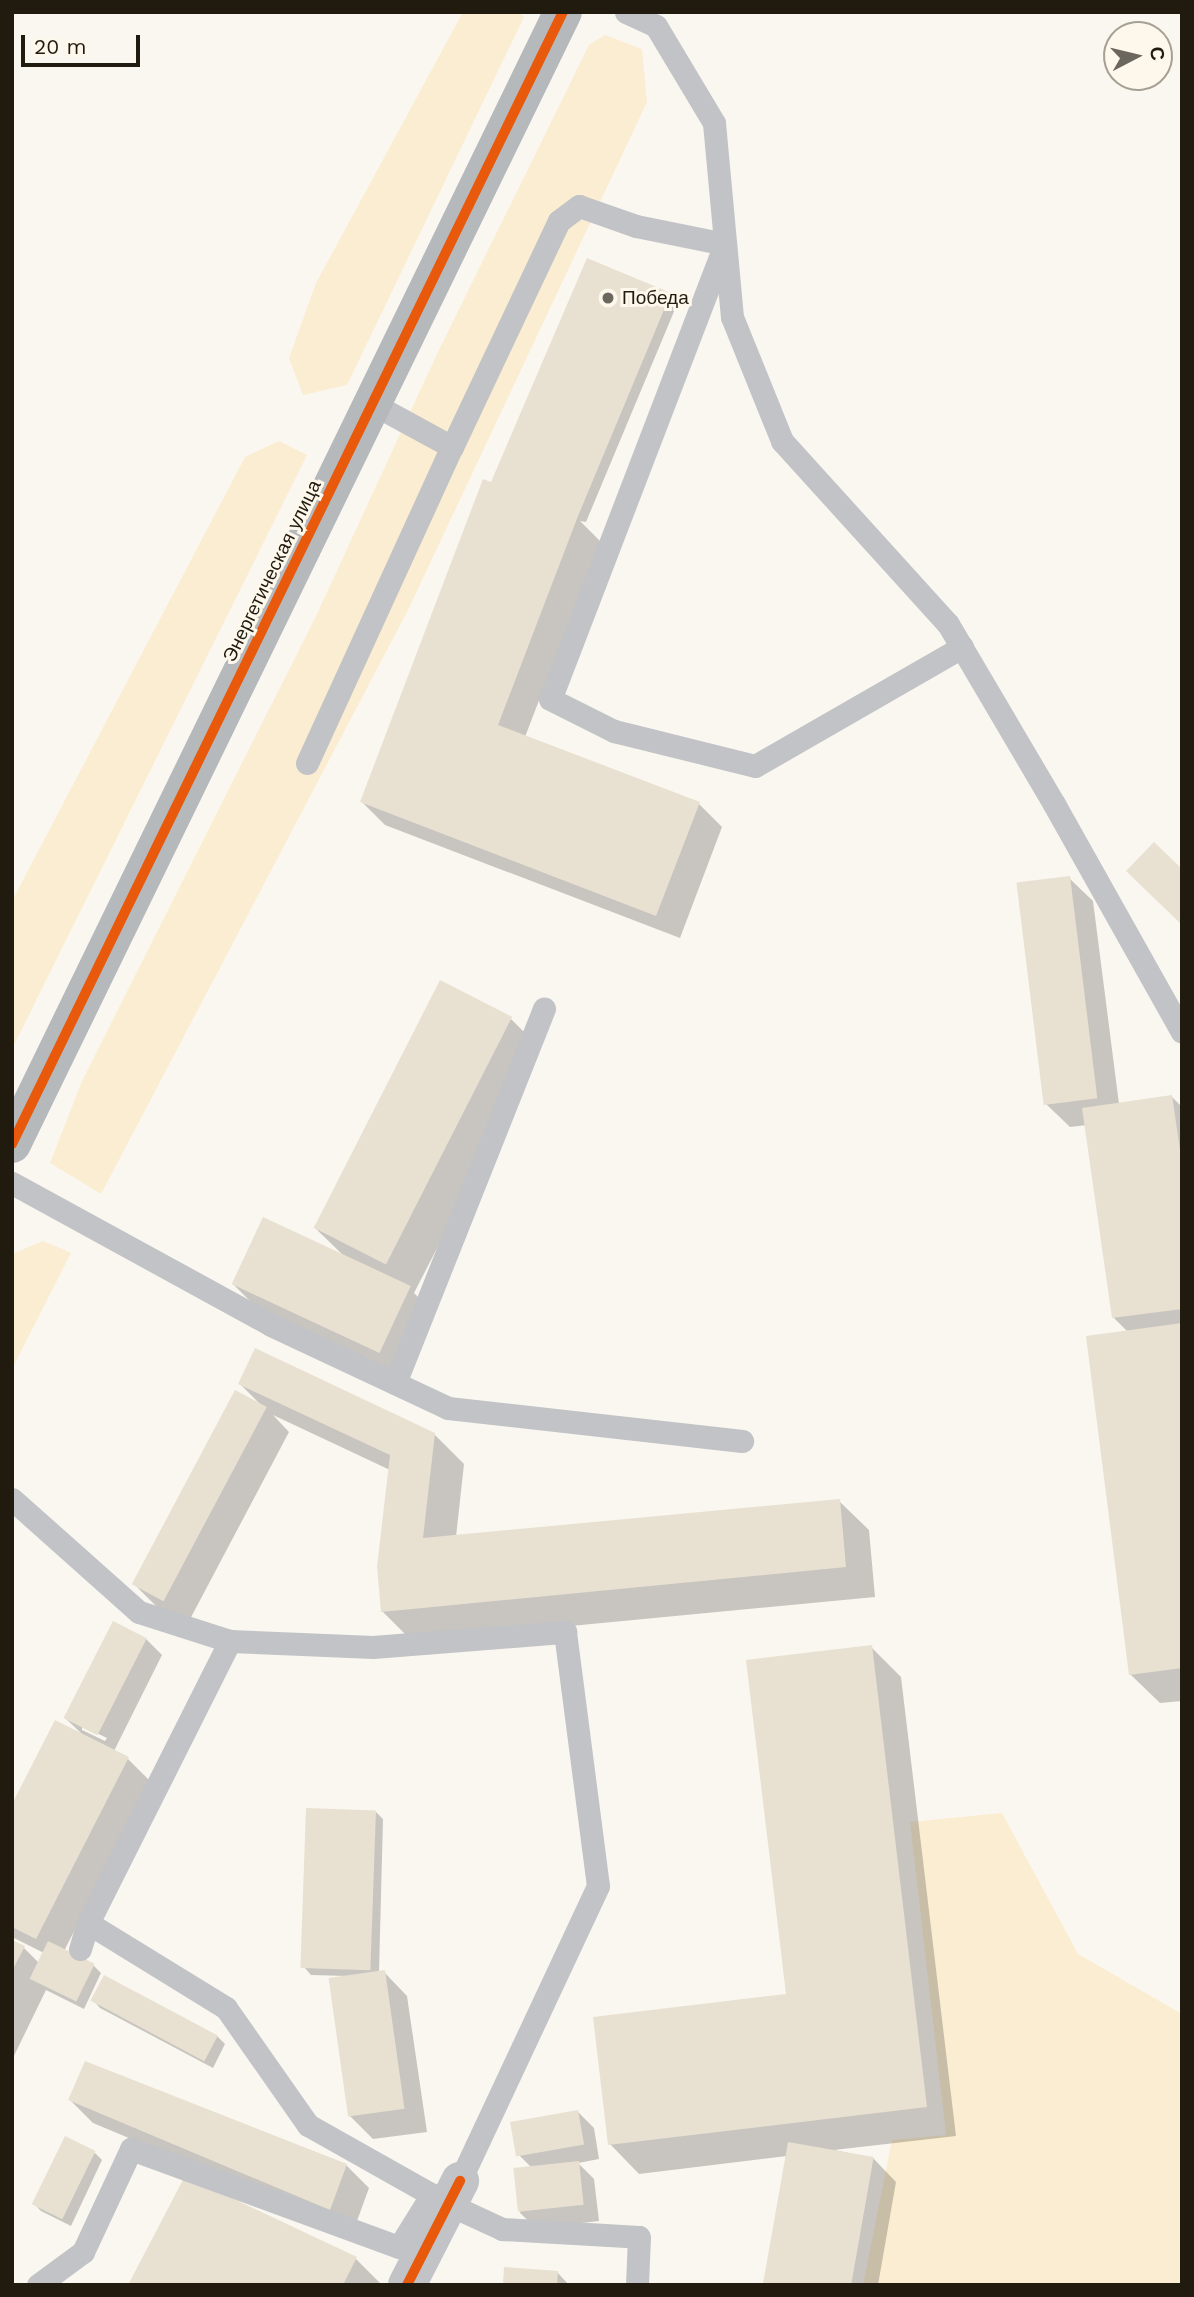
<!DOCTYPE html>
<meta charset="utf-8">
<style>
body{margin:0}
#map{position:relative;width:1194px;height:2297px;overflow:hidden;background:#faf7f0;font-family:"Work Sans",sans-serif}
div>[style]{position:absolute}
.green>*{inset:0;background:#fbedd1}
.shadow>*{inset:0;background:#0003}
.building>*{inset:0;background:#e8e1d1;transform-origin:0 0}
.lane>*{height:23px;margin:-11.5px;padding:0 11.5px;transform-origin:11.5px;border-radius:11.5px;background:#c1c3c6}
.street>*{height:38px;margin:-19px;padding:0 19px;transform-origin:19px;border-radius:19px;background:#c1c3c6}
.secondary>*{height:38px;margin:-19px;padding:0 19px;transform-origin:19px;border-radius:19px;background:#b6b9bc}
.cycleway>*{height:10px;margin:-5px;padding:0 5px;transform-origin:5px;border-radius:5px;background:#e8590c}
.dots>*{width:19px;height:19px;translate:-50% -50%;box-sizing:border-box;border:4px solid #fef8ec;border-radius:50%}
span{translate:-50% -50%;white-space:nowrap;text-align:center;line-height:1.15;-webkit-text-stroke:6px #fef8ec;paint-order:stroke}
.poi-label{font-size:19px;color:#201a0f}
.left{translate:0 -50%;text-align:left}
.street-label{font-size:19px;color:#201a0f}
.frame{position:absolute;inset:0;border:14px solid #201a0f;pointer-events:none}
.north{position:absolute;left:1103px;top:21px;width:70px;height:70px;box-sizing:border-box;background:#fef8ec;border:2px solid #a59f94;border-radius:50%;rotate:83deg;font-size:19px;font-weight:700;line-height:28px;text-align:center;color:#201a0f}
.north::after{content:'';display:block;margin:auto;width:24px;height:32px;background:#6c675e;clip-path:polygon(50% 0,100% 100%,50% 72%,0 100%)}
.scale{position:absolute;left:21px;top:35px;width:119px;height:32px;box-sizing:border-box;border:4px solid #201a0f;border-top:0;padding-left:9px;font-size:21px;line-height:24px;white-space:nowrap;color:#201a0f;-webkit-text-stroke:5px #fef8ec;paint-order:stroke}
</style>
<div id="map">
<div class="green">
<div style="clip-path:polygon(463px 12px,519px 12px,524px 17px,347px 385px,303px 395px,289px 358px,316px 283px)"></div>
<div style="clip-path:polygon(605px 35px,642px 49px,647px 102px,408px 610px,101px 1194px,50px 1163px,82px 1081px,317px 614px,437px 354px,589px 45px)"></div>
<div style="clip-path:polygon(279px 441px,307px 455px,12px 1049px,12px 901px,245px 457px)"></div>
<div style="clip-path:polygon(43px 1241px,71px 1253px,12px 1369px,12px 1254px)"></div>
<div style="clip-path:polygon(1002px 1813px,1078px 1954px,1182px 2014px,1182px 2285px,863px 2285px,892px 2140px,946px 2135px,910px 1822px)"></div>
</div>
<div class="shadow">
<div style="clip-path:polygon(670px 295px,678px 302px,586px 522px,580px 521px,600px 541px,525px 737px,699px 804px,722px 827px,680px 938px,385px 825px,362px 802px,492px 485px)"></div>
<div style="clip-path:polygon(1069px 878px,1093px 901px,1119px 1104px,1172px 1097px,1182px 1107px,1182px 1701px,1160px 1703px,1130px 1674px,1128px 1332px,1114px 1318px,1087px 1125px,1070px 1127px,1046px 1104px)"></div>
<div style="clip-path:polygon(511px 1019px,540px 1048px,414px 1293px,432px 1311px,401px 1376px,256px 1307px,233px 1284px,344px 1256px,314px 1227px)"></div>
<div style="clip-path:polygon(240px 1384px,434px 1434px,464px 1464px,456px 1537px,839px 1501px,869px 1530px,875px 1597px,412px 1641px,382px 1611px,390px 1470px,273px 1415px,289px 1432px,188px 1623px,157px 1607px,134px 1584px,261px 1405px)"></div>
<div style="clip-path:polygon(evenodd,114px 1623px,146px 1639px,162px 1655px,114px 1751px,128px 1759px,151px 1782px,64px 1951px,94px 1966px,101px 1973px,84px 2009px,46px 1990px,12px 2060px,12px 1942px,23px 1947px,39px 1963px,44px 1953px,12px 1937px,12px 1808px,82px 1734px,65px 1718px,114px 1623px,82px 1726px,107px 1738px,105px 1741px,82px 1730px,82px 1726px)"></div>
<div style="clip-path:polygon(871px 1647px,901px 1677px,956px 2136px,834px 2150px,873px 2158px,896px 2182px,878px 2285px,764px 2285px,787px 2156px,639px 2174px,610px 2144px,788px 1995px)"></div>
<div style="clip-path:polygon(376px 1812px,383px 1819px,379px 1973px,384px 1972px,407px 1996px,427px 2132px,373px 2139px,350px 2116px,347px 1976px,311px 1975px,304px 1967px)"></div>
<div style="clip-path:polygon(93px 2000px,217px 2036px,225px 2044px,213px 2068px,100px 2008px)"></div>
<div style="clip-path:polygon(70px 2100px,346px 2165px,369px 2188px,353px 2232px,93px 2123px)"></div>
<div style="clip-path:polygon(578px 2112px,594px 2128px,599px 2159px,578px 2163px,594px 2179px,599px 2221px,536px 2228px,520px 2213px,533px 2169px,518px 2154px)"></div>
<div style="clip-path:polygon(95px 2153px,102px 2160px,71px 2226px,41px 2211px,34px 2204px)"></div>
<div style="clip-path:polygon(186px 2178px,356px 2259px,382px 2285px,130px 2285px)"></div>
<div style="clip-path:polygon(557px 2272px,569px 2285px,505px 2285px)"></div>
</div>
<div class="building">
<div style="clip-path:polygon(587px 258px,671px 293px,578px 516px,498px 725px,700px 802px,656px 916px,360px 802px,483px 479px,491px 482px)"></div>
<div style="clip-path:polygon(1154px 842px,1182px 869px,1182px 925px,1126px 871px)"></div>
<div style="left:1070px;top:876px;width:224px;height:54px;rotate:83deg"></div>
<div style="left:440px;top:980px;width:81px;height:278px;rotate:27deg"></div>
<div style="clip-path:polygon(1172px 1095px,1182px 1164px,1182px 1309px,1112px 1318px,1082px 1108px)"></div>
<div style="left:263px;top:1217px;width:163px;height:74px;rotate:25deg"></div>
<div style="clip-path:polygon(1182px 1323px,1182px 1668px,1129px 1675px,1086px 1336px)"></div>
<div style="clip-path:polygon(255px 1348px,435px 1433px,423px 1538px,840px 1499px,846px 1567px,381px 1612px,377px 1567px,390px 1455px,238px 1384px)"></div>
<div style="left:235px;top:1390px;width:36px;height:220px;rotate:28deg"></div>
<div style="left:113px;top:1621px;width:38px;height:109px;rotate:27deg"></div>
<div style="clip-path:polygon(872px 1645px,927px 2107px,608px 2145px,593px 2017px,786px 1994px,746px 1660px)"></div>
<div style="clip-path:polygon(55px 1720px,129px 1757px,36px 1939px,12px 1927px,12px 1804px)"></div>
<div style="left:306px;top:1808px;width:70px;height:160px;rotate:2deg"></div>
<div style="clip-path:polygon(12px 1940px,25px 1946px,12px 1971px)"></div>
<div style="left:48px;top:1941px;width:52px;height:42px;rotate:26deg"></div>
<div style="left:385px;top:1970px;width:140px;height:57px;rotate:82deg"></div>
<div style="left:104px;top:1975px;width:129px;height:29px;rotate:28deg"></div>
<div style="clip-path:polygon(85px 2061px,347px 2164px,330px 2210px,68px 2100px)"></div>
<div style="left:578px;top:2110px;width:35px;height:69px;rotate:80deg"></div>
<div style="left:65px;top:2136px;width:34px;height:76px;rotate:26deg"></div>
<div style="left:788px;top:2142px;width:87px;height:145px;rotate:10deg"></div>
<div style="left:579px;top:2161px;width:44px;height:66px;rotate:84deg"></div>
<div style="clip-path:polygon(185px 2176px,357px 2257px,343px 2285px,128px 2285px)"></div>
<div style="clip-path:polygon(504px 2267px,558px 2271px,557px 2285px,503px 2285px)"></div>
</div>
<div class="lane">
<div style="left:626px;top:12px;width:33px;rotate:25deg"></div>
<div style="left:656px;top:26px;width:113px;rotate:59.1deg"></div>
<div style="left:714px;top:123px;width:195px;rotate:84.7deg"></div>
<div style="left:732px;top:317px;width:134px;rotate:68deg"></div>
<div style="left:782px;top:441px;width:247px;rotate:47.8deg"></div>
<div style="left:948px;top:624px;width:209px;rotate:59.5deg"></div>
<div style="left:1054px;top:804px;width:261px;rotate:60.7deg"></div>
<div style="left:452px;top:447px;width:250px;rotate:-64.7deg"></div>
<div style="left:559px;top:221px;width:25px;rotate:-37deg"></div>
<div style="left:579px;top:206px;width:60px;rotate:19.3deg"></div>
<div style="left:636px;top:226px;width:91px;rotate:11.4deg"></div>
<div style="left:725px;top:244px;width:487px;rotate:111deg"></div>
<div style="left:550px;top:699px;width:72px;rotate:26.6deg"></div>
<div style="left:614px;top:731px;width:145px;rotate:13.9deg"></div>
<div style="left:755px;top:766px;width:239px;rotate:-29.9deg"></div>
<div style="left:307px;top:763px;width:348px;rotate:-65.4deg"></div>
<div style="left:452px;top:447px;width:90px;rotate:-151.4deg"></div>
<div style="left:12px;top:1183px;width:295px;rotate:28.7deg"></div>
<div style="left:271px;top:1325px;width:195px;rotate:25.1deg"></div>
<div style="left:448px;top:1408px;width:296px;rotate:6.4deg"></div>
<div style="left:395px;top:1383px;width:403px;rotate:-68.3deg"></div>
<div style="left:12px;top:1499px;width:170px;rotate:41.7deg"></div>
<div style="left:139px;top:1612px;width:96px;rotate:17.7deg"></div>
<div style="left:230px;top:1641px;width:143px;rotate:2.4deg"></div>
<div style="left:373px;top:1647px;width:193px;rotate:-4.5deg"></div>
<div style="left:565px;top:1632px;width:256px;rotate:82.6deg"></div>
<div style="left:598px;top:1886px;width:326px;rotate:115.1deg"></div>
<div style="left:88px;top:1923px;width:162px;rotate:31.6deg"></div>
<div style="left:226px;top:2008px;width:143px;rotate:55deg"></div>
<div style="left:308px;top:2125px;width:161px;rotate:29.4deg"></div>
<div style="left:448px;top:2204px;width:60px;rotate:24.8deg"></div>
<div style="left:502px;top:2229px;width:137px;rotate:3.3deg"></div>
<div style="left:639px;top:2237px;width:48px;rotate:92.4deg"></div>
<div style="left:80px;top:1949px;width:27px;rotate:-73deg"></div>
<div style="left:88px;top:1923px;width:316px;rotate:-63.3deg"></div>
<div style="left:38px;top:2285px;width:56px;rotate:-36.3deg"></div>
<div style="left:83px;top:2252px;width:114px;rotate:-65deg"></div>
<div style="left:131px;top:2149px;width:285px;rotate:20.1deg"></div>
<div style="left:399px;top:2247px;width:62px;rotate:-58.1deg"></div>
</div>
<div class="street">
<div style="left:407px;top:2285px;width:117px;rotate:-63deg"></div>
</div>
<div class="secondary">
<div style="left:12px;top:1144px;width:1259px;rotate:-64.05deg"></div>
</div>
<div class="cycleway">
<div style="left:12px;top:1144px;width:1259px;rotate:-64.05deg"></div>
<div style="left:407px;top:2285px;width:117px;rotate:-63deg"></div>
</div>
<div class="dots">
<div style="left:608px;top:298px;background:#6c675e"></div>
</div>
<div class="poi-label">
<span class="left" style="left:622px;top:298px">Победа</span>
</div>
<div class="street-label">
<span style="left:272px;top:571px;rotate:-64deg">Энергетическая улица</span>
</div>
<div class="frame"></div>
<div class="north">С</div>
<div class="scale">20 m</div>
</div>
